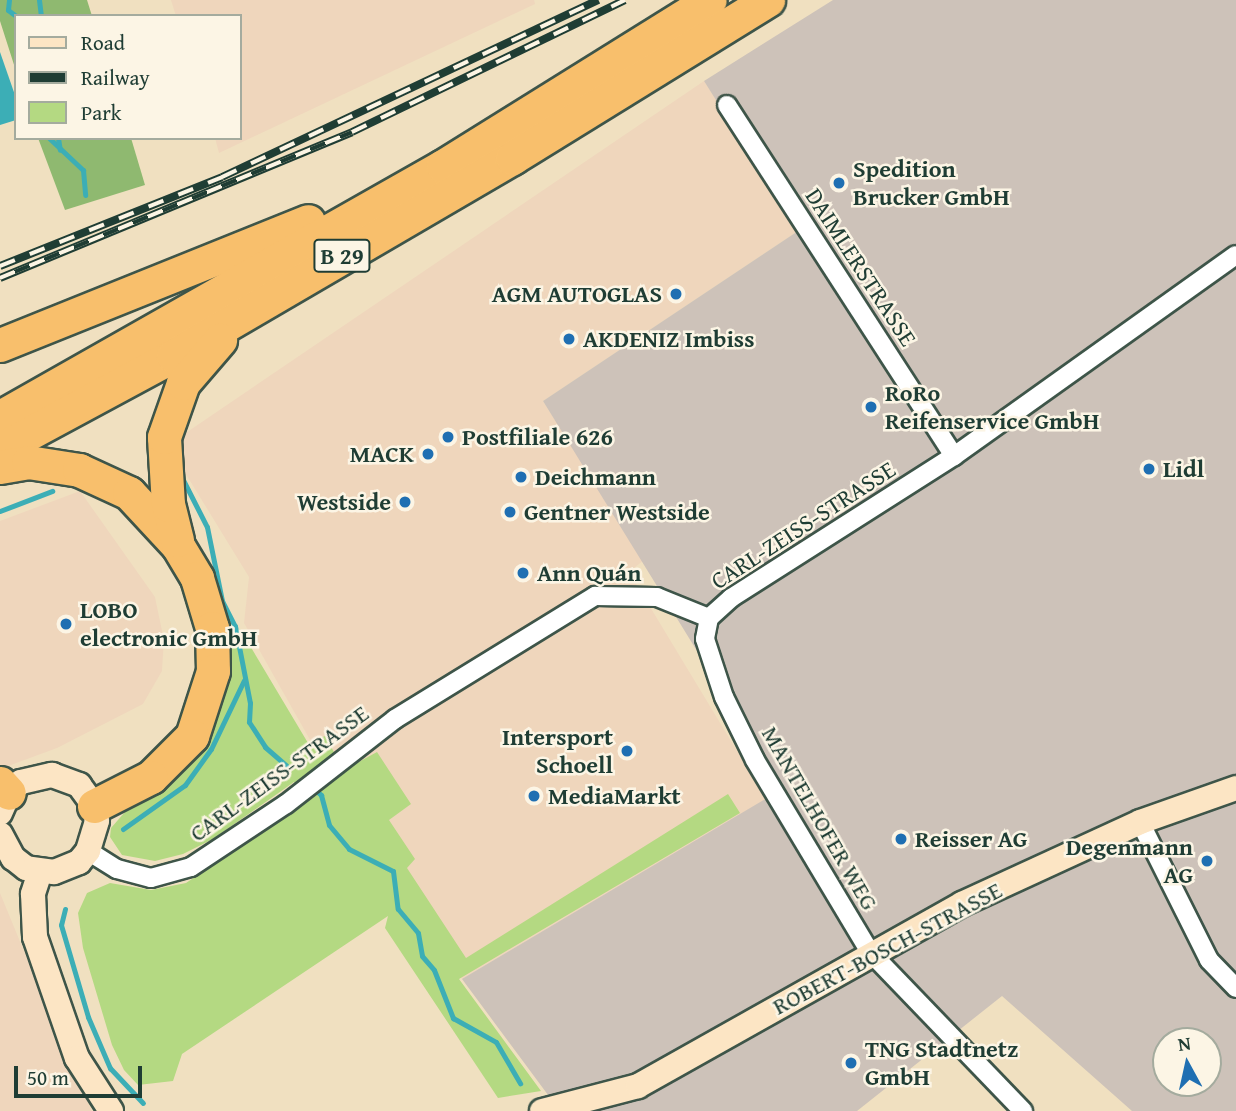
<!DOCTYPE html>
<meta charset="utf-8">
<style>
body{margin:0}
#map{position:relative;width:1236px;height:1111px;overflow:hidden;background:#f0e0c0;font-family:"Gentium Book Plus",serif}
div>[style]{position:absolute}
.built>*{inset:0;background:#efd6bc}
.industrial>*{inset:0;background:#cdc2b9}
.green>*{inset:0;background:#b4d982}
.forest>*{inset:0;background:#8fb970}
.water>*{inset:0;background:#3caeb6}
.stream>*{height:5px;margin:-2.5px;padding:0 2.5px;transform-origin:2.5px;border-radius:2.5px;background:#3caeb6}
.roads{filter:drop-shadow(2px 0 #3e5549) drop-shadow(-2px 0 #3e5549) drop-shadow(0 2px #3e5549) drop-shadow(0 -2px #3e5549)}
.street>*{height:18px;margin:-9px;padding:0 9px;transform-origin:9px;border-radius:9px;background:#fff}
.secondary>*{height:24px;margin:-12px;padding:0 12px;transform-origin:12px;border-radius:12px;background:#fce5c4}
.highway>*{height:33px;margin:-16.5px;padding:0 16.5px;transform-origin:16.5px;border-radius:16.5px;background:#f8bf6c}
.rail>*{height:8px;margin-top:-4px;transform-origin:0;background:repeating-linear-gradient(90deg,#fcf5e5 0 16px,#1f3d34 0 32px);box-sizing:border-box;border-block:2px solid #1f3d34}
.dots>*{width:19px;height:19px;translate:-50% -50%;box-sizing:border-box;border:4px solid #fcf5e5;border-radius:50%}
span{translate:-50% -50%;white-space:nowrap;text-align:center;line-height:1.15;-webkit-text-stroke:5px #fcf5e5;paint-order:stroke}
.shield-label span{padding:2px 5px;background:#fcf5e5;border:2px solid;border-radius:5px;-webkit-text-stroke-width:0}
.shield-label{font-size:23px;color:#1f3d34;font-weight:700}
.poi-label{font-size:24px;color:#1f3d34;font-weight:700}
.left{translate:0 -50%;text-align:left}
.right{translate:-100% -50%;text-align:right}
.street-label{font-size:24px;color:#1f3d34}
.legend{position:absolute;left:14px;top:14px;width:228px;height:126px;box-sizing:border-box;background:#fcf5e5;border:2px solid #a4ab9e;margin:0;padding:9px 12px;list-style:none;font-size:21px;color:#1f3d34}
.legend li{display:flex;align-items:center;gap:14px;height:35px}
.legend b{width:35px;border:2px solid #a4ab9e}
.north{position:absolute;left:1152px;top:1027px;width:70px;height:70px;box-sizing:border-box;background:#fcf5e5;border:2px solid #a4ab9e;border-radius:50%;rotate:352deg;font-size:19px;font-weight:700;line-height:28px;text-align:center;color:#1f3d34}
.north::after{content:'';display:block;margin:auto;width:24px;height:32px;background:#1f6fb2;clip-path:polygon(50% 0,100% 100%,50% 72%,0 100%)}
.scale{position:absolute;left:14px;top:1066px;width:128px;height:32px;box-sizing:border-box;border:4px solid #1f3d34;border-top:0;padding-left:9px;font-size:21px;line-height:24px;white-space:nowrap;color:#1f3d34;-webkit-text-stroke:5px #fcf5e5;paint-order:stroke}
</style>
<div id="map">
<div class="built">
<div style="clip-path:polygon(171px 0,534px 0,535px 4px,219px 153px,215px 138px,240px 138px,240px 16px,176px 16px)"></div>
<div style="clip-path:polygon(704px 81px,798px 231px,543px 401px,644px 560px,629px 572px,766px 799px,462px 979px,309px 738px,244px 623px,249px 577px,168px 445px)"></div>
<div style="clip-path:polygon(80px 491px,155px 597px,164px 640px,162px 671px,143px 704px,57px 748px,0 769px,0 521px)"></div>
<div style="clip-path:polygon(0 893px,75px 1075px,92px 1111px,0 1111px)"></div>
</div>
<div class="industrial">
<div style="clip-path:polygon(evenodd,833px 0,1236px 0,1236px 1111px,1132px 1111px,1002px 996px,857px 1111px,575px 1111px,551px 1099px,462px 979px,782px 789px,543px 401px,798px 231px,704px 81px,833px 0,1166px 1041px,1208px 1041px,1208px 1083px,1166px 1083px,1166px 1041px)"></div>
</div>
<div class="green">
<div style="clip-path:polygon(240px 629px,308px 743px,325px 736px,344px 770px,377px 752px,411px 804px,389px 820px,415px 859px,407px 868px,466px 958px,728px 794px,740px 813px,459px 979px,541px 1091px,498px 1098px,385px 928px,388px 916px,182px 1054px,173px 1081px,138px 1085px,124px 1070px,112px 1045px,83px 948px,78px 913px,87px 893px,110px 883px,151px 890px,186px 883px,307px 802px,294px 782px,213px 839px,183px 854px,155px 861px,122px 855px,110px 837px,111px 828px,131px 805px,177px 774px,225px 639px)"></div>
</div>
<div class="forest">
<div style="clip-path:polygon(0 0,87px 0,92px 16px,16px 16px,16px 71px,0 21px)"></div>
<div style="clip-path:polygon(38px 138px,131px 138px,145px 185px,65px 210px)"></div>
</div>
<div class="water">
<div style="clip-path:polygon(0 52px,16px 98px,16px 120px,0 125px)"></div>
</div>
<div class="stream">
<div style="left:9px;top:0;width:10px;rotate:96deg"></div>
<div style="left:8px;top:10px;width:10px;rotate:37deg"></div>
<div style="left:39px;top:0;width:16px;rotate:83deg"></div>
<div style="left:49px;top:138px;width:47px;rotate:43.3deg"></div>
<div style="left:83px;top:170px;width:25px;rotate:85deg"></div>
<div style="left:58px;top:138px;width:12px;rotate:81deg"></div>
<div style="left:180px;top:474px;width:59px;rotate:63deg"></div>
<div style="left:207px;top:527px;width:76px;rotate:78.5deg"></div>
<div style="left:222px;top:601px;width:28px;rotate:63deg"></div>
<div style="left:235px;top:626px;width:78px;rotate:79deg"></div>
<div style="left:250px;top:703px;width:19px;rotate:93deg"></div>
<div style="left:249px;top:722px;width:30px;rotate:57deg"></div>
<div style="left:265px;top:747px;width:28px;rotate:41deg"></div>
<div style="left:0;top:511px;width:56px;rotate:-21deg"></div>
<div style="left:313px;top:788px;width:11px;rotate:41deg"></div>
<div style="left:321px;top:795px;width:31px;rotate:75deg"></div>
<div style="left:329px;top:825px;width:31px;rotate:50deg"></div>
<div style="left:349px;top:849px;width:49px;rotate:26.6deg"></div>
<div style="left:393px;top:871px;width:38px;rotate:83deg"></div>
<div style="left:398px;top:909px;width:31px;rotate:50deg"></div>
<div style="left:418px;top:933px;width:23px;rotate:80deg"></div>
<div style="left:422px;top:956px;width:18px;rotate:49deg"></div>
<div style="left:434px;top:970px;width:52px;rotate:68.4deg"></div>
<div style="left:453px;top:1018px;width:49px;rotate:29.2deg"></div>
<div style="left:496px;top:1042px;width:48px;rotate:59.7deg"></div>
<div style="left:123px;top:829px;width:76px;rotate:-35.4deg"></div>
<div style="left:185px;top:785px;width:44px;rotate:-54.2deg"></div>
<div style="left:211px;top:749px;width:76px;rotate:-64.4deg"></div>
<div style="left:65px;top:909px;width:16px;rotate:104deg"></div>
<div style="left:61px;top:925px;width:96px;rotate:73.6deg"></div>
<div style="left:88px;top:1017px;width:56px;rotate:66.7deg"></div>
<div style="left:110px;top:1068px;width:48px;rotate:46.7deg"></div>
</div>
<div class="roads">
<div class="street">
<div style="left:727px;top:105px;width:418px;rotate:57.1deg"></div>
<div style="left:709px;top:618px;width:30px;rotate:-42deg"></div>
<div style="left:731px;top:598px;width:264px;rotate:-32.5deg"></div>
<div style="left:954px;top:456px;width:346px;rotate:-35.5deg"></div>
<div style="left:709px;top:618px;width:21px;rotate:101deg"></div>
<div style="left:705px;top:639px;width:61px;rotate:71.9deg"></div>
<div style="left:724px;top:697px;width:70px;rotate:63.8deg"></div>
<div style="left:755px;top:760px;width:224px;rotate:59.1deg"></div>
<div style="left:870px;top:952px;width:221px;rotate:46.1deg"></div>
<div style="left:1140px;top:822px;width:154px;rotate:63.4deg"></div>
<div style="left:1209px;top:960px;width:39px;rotate:46deg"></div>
<div style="left:88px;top:851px;width:34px;rotate:32deg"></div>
<div style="left:117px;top:869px;width:35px;rotate:15deg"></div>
<div style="left:151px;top:878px;width:41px;rotate:-15.4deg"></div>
<div style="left:191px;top:867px;width:114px;rotate:-33.6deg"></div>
<div style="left:286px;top:804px;width:138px;rotate:-37.9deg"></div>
<div style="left:395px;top:719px;width:235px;rotate:-31.6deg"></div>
<div style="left:595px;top:596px;width:62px;rotate:0.9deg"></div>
<div style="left:657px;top:597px;width:56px;rotate:22deg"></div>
</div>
<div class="secondary">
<div style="left:0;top:813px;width:22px;rotate:-66deg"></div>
<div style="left:9px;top:793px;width:16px;rotate:-43deg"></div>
<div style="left:21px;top:782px;width:32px;rotate:-13deg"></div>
<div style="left:52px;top:775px;width:29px;rotate:20deg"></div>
<div style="left:79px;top:785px;width:26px;rotate:54deg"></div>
<div style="left:94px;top:806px;width:15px;rotate:79deg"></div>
<div style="left:97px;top:821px;width:31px;rotate:107deg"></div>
<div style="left:88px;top:851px;width:14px;rotate:129deg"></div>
<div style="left:79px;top:862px;width:27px;rotate:158deg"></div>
<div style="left:54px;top:872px;width:28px;rotate:-172deg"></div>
<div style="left:26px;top:868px;width:16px;rotate:-142deg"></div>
<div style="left:13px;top:858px;width:27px;rotate:-118deg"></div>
<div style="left:40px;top:872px;width:23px;rotate:108deg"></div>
<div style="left:33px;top:894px;width:43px;rotate:87.3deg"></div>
<div style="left:35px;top:937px;width:128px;rotate:70.9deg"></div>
<div style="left:77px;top:1058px;width:63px;rotate:57.3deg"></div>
<div style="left:542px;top:1111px;width:99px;rotate:-14.6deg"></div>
<div style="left:638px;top:1086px;width:372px;rotate:-29.3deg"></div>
<div style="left:962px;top:904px;width:196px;rotate:-24.7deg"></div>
<div style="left:1140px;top:822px;width:102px;rotate:-19.5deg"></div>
</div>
<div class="highway">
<div style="left:0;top:345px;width:332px;rotate:-21.9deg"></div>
<div style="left:0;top:417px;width:509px;rotate:-29.54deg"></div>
<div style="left:443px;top:166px;width:314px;rotate:-31.9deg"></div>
<div style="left:0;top:449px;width:196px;rotate:-28.3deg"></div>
<div style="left:173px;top:356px;width:393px;rotate:-30.3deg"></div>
<div style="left:512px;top:158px;width:301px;rotate:-31.7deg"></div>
<div style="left:0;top:467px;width:28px;rotate:-10deg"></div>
<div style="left:28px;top:462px;width:52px;rotate:8.9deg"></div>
<div style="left:79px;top:470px;width:55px;rotate:24.7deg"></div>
<div style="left:129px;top:493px;width:72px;rotate:47.2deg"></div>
<div style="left:178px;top:546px;width:37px;rotate:59deg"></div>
<div style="left:197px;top:578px;width:52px;rotate:73.3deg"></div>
<div style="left:212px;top:628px;width:43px;rotate:88.7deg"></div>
<div style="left:213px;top:671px;width:68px;rotate:107.9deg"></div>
<div style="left:192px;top:736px;width:58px;rotate:135deg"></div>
<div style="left:151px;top:777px;width:64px;rotate:153deg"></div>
<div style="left:177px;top:540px;width:36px;rotate:-104deg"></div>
<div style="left:168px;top:505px;width:68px;rotate:-93.4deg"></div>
<div style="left:164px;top:437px;width:57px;rotate:-70.6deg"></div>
<div style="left:183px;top:383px;width:57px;rotate:-49.3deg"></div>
<div style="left:0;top:783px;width:13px;rotate:48deg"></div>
</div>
</div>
<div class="rail">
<div style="left:0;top:266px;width:239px;rotate:-21.8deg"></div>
<div style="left:222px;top:177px;width:416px;rotate:-25.2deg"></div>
<div style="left:0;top:278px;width:381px;rotate:-22.5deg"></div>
<div style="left:352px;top:132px;width:303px;rotate:-25.8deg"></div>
</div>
<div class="dots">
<div style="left:839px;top:183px;background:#1f6fb2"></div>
<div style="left:676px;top:294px;background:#1f6fb2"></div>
<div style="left:569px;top:339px;background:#1f6fb2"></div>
<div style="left:871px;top:407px;background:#1f6fb2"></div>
<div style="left:448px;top:437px;background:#1f6fb2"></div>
<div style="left:428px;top:454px;background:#1f6fb2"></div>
<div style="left:1149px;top:469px;background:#1f6fb2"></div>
<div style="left:521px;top:477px;background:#1f6fb2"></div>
<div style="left:405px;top:502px;background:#1f6fb2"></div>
<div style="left:510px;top:512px;background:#1f6fb2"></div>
<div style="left:523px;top:573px;background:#1f6fb2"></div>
<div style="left:66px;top:624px;background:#1f6fb2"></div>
<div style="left:627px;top:751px;background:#1f6fb2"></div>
<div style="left:534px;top:796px;background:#1f6fb2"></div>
<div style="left:901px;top:839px;background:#1f6fb2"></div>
<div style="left:1207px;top:861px;background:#1f6fb2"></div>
<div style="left:851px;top:1063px;background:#1f6fb2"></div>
</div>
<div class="shield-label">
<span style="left:342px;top:256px">B 29</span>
</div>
<div class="poi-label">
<span class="left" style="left:853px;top:183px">Spedition<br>Brucker GmbH</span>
<span class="right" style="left:662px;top:294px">AGM AUTOGLAS</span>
<span class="left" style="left:583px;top:339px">AKDENIZ Imbiss</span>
<span class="left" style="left:885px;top:407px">RoRo<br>Reifenservice GmbH</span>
<span class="left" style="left:462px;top:437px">Postfiliale 626</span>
<span class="right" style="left:414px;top:454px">MACK</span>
<span class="left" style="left:1163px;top:469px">Lidl</span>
<span class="left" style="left:535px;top:477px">Deichmann</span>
<span class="right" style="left:391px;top:502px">Westside</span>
<span class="left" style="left:524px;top:512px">Gentner Westside</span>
<span class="left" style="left:537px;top:573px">Ann Quán</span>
<span class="left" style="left:80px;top:624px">LOBO<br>electronic GmbH</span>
<span class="right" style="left:613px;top:751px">Intersport<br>Schoell</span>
<span class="left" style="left:548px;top:796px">MediaMarkt</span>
<span class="left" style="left:915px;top:839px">Reisser AG</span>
<span class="right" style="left:1193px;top:861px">Degenmann<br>AG</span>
<span class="left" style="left:865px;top:1063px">TNG Stadtnetz<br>GmbH</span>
</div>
<div class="street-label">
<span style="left:861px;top:267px;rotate:57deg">DAIMLERSTRASSE</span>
<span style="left:803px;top:525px;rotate:-33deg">CARL-ZEISS-STRASSE</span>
<span style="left:279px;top:773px;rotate:-36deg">CARL-ZEISS-STRASSE</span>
<span style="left:820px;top:818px;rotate:60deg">MANTELHOFER WEG</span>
<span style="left:887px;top:948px;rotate:-28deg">ROBERT-BOSCH-STRASSE</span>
</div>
<ul class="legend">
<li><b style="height:9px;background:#fce5c4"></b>Road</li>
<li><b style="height:9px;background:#1f3d34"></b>Railway</li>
<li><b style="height:19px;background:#b4d982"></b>Park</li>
</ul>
<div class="north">N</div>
<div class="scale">50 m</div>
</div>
